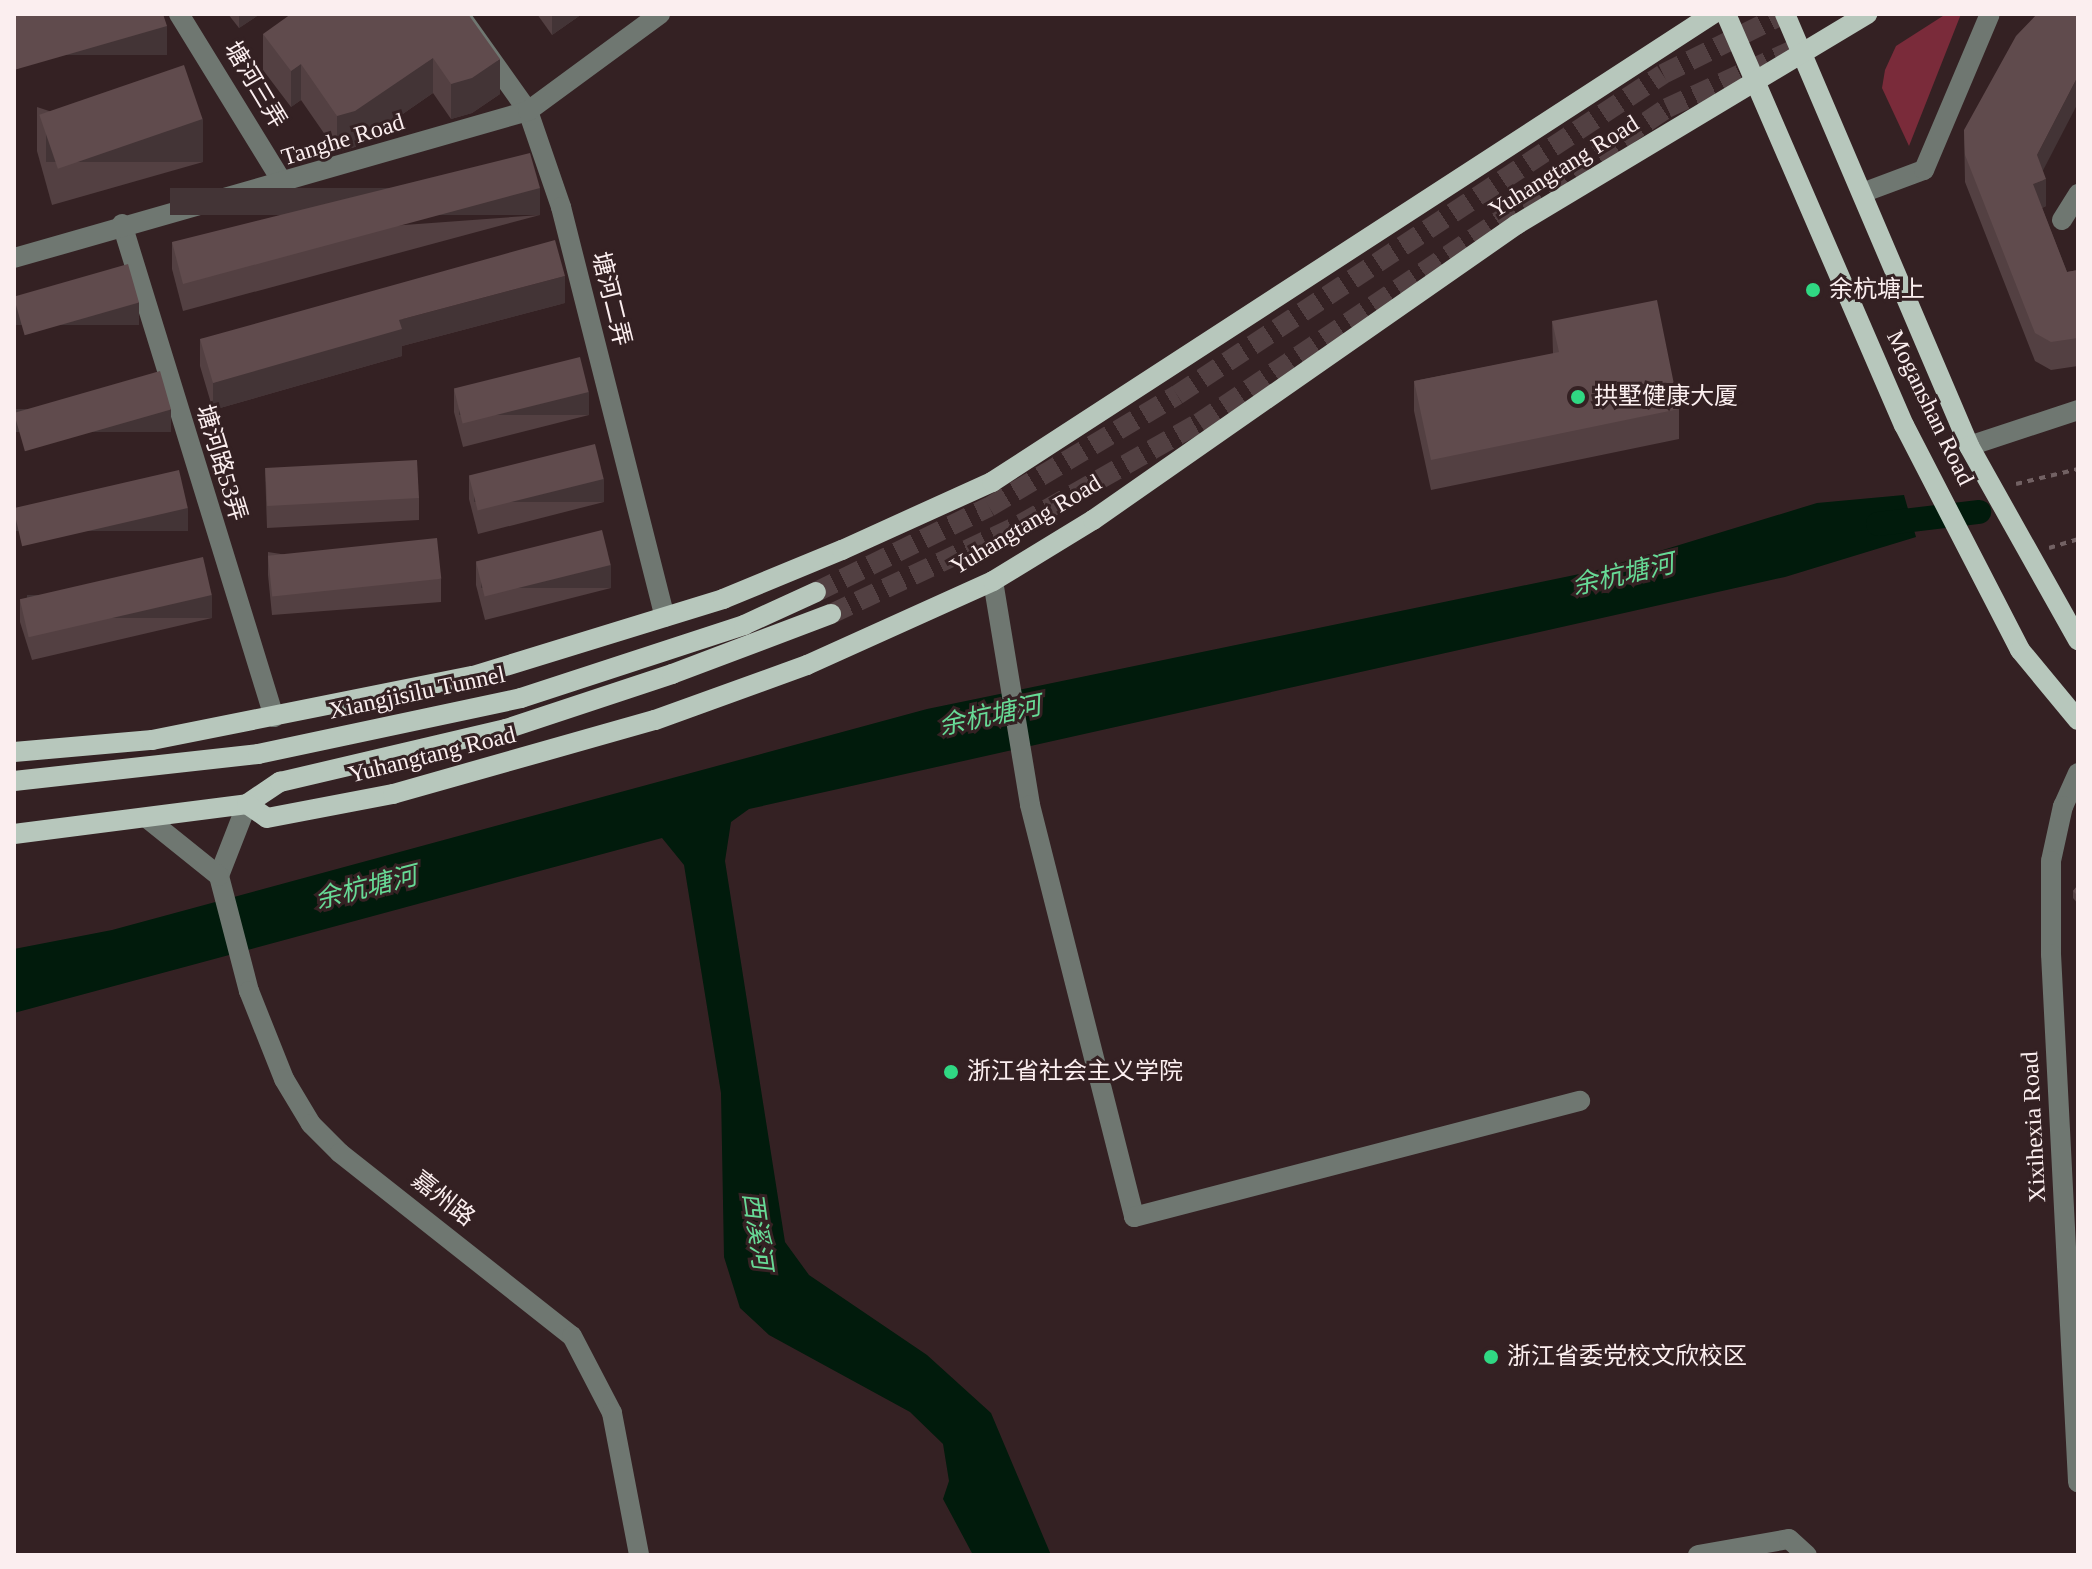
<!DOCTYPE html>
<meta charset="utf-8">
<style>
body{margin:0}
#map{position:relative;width:2092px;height:1569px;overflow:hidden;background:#342123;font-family:"Times New Roman","Noto Sans SC",serif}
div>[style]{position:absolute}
.green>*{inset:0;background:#7a2b3a}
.water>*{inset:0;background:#011b0c}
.canal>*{height:24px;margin:-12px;padding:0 12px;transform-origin:12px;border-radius:12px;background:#011b0c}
.major-tunnel>*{height:20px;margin-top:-10px;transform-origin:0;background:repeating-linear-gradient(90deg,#524042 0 20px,transparent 0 30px)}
.path>*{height:4px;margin-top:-2px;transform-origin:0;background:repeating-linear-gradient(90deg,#726163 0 6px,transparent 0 12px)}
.minor>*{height:20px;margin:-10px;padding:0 10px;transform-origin:10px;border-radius:10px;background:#6f7771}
.major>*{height:20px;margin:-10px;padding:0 10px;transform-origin:10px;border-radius:10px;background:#b7c7bc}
.wall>*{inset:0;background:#534042}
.shaded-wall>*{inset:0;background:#433436;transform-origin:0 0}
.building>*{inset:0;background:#604b4d;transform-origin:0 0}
.dots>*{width:22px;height:22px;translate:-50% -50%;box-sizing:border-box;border:4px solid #342123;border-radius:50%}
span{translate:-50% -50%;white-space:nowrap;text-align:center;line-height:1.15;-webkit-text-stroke:6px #342123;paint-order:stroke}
.street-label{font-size:24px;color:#fbeeef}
.poi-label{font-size:24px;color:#fbeeef}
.left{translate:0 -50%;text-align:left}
.water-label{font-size:26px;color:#67da96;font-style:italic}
.frame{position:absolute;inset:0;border:16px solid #fbeeef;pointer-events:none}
</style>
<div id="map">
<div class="green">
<div style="clip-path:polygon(1946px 14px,1961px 14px,1909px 146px,1882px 88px,1885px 70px,1896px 46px)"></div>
</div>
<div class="water">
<div style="clip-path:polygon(1904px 495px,1916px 537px,1785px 577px,749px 809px,731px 822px,725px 861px,785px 1242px,809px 1275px,927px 1355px,991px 1413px,1051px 1555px,973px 1555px,943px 1499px,949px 1481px,943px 1444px,910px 1412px,769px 1335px,740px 1308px,724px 1257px,721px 1093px,684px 865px,662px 838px,14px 1013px,14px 949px,112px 930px,927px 709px,1594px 571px,1817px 503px)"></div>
</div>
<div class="canal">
<div style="left:1878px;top:524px;width:102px;rotate:-6.8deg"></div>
</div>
<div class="major-tunnel">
<div style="left:816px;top:592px;width:193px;rotate:-26.2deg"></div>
<div style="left:989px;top:507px;width:219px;rotate:-30.8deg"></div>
<div style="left:1177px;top:395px;width:582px;rotate:-33.44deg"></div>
<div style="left:1663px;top:74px;width:135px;rotate:-26.4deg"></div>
<div style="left:831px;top:614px;width:210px;rotate:-25.3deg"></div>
<div style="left:1021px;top:524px;width:205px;rotate:-29.6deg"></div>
<div style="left:1199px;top:423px;width:564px;rotate:-33.94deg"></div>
<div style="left:1667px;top:108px;width:141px;rotate:-24.7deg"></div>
</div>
<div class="path">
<div style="left:2016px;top:484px;width:64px;rotate:-13.6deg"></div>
<div style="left:2049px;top:548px;width:30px;rotate:-17deg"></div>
</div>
<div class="minor">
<div style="left:179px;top:14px;width:201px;rotate:58.4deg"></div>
<div style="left:459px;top:14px;width:119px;rotate:54.6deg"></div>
<div style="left:528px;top:111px;width:102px;rotate:71deg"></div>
<div style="left:561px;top:207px;width:423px;rotate:75.8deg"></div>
<div style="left:1862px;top:193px;width:66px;rotate:-20.4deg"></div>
<div style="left:1924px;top:170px;width:169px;rotate:-67.1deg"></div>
<div style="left:2062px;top:220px;width:31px;rotate:-58deg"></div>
<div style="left:122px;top:224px;width:516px;rotate:72.86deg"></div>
<div style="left:14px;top:258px;width:535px;rotate:-15.96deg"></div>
<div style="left:528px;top:111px;width:164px;rotate:-36.3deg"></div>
<div style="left:1969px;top:446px;width:115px;rotate:-18.3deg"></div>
<div style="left:993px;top:581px;width:227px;rotate:80.6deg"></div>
<div style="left:1030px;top:805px;width:425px;rotate:75.8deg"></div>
<div style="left:1134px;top:1217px;width:461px;rotate:-14.6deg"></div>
<div style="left:2078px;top:773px;width:36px;rotate:114deg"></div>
<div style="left:2063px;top:806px;width:56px;rotate:102.3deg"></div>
<div style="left:2051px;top:861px;width:93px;rotate:90deg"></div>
<div style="left:2051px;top:954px;width:529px;rotate:87.07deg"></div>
<div style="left:247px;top:804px;width:77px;rotate:111.3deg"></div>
<div style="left:219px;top:876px;width:119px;rotate:75.4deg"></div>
<div style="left:249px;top:991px;width:95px;rotate:68.3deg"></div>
<div style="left:284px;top:1079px;width:52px;rotate:59deg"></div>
<div style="left:311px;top:1124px;width:41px;rotate:45deg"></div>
<div style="left:340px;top:1153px;width:295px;rotate:38.3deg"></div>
<div style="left:572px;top:1336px;width:87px;rotate:62.5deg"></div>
<div style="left:612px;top:1413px;width:145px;rotate:79.2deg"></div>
<div style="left:148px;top:819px;width:91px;rotate:38.8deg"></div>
<div style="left:1698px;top:1555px;width:92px;rotate:-10deg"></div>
<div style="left:1789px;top:1539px;width:24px;rotate:42deg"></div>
</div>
<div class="major">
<div style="left:1726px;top:14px;width:448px;rotate:66.6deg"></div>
<div style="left:1904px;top:425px;width:253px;rotate:62.7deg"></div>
<div style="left:2020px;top:650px;width:91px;rotate:50.4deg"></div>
<div style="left:1785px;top:14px;width:470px;rotate:66.9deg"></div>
<div style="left:1969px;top:446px;width:223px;rotate:60.7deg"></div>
<div style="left:14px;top:752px;width:139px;rotate:-5deg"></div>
<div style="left:152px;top:740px;width:327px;rotate:-11.3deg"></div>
<div style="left:473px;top:676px;width:262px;rotate:-17.1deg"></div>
<div style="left:723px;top:599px;width:129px;rotate:-22.4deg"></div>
<div style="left:842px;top:550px;width:165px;rotate:-24.4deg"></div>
<div style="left:992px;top:482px;width:860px;rotate:-32.99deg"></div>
<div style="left:14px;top:781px;width:245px;rotate:-6.3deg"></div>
<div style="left:258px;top:754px;width:269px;rotate:-12deg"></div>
<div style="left:521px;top:698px;width:235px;rotate:-18.1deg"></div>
<div style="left:744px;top:625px;width:79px;rotate:-24.6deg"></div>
<div style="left:247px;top:804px;width:40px;rotate:-34deg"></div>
<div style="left:280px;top:782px;width:232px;rotate:-13.2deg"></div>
<div style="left:506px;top:729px;width:175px;rotate:-18.3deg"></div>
<div style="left:672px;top:674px;width:170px;rotate:-20.7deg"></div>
<div style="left:14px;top:834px;width:235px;rotate:-7.3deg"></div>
<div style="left:247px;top:804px;width:24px;rotate:35deg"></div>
<div style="left:267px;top:818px;width:128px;rotate:-10.8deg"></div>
<div style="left:393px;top:794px;width:272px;rotate:-15.8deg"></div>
<div style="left:655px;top:720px;width:162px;rotate:-19.9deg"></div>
<div style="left:807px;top:665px;width:204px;rotate:-24.3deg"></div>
<div style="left:993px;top:581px;width:117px;rotate:-31.4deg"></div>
<div style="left:1093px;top:520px;width:516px;rotate:-34.89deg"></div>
<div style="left:1516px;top:225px;width:410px;rotate:-31deg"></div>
</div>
<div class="wall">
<div style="clip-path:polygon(228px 14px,260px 14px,239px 28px)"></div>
<div style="clip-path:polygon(468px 14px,500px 94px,472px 113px,451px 119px,433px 93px,355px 147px,337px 152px,301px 100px,291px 107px,263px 70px,263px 34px)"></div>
<div style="clip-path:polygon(537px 14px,582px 14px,552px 35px)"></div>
<div style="clip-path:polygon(37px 107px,203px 162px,52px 205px,37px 151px)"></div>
<div style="clip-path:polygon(1964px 130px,2043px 171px,2046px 206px,2042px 208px,2067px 272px,2078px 270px,2078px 366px,2051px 370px,2035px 361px,1965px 182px)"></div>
<div style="clip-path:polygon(540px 215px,183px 311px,172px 269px,172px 242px)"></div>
<div style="clip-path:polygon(565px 303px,402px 346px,402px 356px,213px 410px,200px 366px,200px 339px)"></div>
<div style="clip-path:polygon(1552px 321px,1679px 409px,1679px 439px,1431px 490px,1414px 411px,1414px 381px,1553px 354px)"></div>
<div style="clip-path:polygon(454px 390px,589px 415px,463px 447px,454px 412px)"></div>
<div style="clip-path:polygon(265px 468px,419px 498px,419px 520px,267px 528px)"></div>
<div style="clip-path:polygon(469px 477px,604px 502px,478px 534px,469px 499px)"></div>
<div style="clip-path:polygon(268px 552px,441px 579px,441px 602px,272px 615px,268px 575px)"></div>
<div style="clip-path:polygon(476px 563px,611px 588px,485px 620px,476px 585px)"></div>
<div style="clip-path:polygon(20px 600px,212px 618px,32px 660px,20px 622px)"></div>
<div style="clip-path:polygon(2078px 885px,2078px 904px,2073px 898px,2073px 891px)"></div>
</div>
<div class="shaded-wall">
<div style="clip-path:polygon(239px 14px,260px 14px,239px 28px)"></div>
<div style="clip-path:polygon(552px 14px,582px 14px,552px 35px)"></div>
<div style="left:167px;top:26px;width:29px;height:159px;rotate:90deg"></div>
<div style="clip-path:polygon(433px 58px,433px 93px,355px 147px,337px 152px,337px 116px)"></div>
<div style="clip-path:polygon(500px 59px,500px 94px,472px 113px,451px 119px,451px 84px)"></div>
<div style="clip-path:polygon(301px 64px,301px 100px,291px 107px,291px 71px)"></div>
<div style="clip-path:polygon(2078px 76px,2078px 103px,2037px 182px,2037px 155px)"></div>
<div style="left:203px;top:119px;width:43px;height:157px;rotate:90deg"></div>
<div style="clip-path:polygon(2046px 179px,2046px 206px,2033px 212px,2033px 184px)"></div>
<div style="left:540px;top:188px;width:27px;height:370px;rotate:90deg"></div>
<div style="clip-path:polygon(565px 276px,565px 303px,402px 346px,402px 356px,213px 410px,213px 383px,399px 320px)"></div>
<div style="left:139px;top:302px;width:23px;height:130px;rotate:90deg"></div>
<div style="left:589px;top:392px;width:23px;height:130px;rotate:90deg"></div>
<div style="left:171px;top:409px;width:23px;height:163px;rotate:90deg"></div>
<div style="left:604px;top:479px;width:23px;height:130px;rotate:90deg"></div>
<div style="left:188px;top:508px;width:23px;height:179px;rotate:90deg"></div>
<div style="left:611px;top:565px;width:23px;height:130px;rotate:90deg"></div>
<div style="left:212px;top:595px;width:23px;height:185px;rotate:90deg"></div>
</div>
<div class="building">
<div style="clip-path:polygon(14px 14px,163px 14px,167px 26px,14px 70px)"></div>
<div style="clip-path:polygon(291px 14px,468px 14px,500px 59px,472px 78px,451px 84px,433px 58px,355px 111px,337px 116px,301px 64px,291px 71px,263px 34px)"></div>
<div style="clip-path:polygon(2037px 14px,2078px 14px,2078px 76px,2037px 155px,2046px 179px,2033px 184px,2067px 272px,2078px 270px,2078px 338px,2051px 342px,2035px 333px,1965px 155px,1964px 130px,2016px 36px)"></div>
<div style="left:184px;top:65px;width:57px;height:153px;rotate:71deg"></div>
<div style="clip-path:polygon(530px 153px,540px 188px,183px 284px,172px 242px)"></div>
<div style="clip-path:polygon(555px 240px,565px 276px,399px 320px,402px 329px,213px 383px,200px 339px)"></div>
<div style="left:128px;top:264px;width:40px;height:119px;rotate:74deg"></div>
<div style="clip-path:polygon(1657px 300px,1679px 409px,1431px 460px,1414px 381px,1559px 352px,1552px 321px)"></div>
<div style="left:580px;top:357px;width:36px;height:130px;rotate:76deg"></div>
<div style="left:160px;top:371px;width:40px;height:152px;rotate:74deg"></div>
<div style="left:595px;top:444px;width:36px;height:130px;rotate:76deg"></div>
<div style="left:417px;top:460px;width:38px;height:152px;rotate:87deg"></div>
<div style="left:179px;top:470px;width:39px;height:170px;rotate:77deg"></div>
<div style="left:602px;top:530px;width:36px;height:130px;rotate:76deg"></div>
<div style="left:437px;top:538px;width:41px;height:170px;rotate:84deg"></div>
<div style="left:203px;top:557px;width:39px;height:188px;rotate:77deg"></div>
<div style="clip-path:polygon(2078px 885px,2078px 896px,2073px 891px)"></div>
</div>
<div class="dots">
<div style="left:1813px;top:290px;background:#30d883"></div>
<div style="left:1578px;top:397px;background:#30d883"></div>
<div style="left:951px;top:1072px;background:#30d883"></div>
<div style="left:1491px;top:1357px;background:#30d883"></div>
</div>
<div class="street-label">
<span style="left:255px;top:85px;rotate:59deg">塘河三弄</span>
<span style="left:343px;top:140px;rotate:-17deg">Tanghe Road</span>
<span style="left:1564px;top:167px;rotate:-32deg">Yuhangtang Road</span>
<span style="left:611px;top:299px;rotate:76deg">塘河二弄</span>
<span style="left:1930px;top:408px;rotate:64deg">Moganshan Road</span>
<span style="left:221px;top:463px;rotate:73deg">塘河路53弄</span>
<span style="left:1026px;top:525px;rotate:-31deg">Yuhangtang Road</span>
<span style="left:417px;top:693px;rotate:-12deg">Xiangjisilu Tunnel</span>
<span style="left:432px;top:755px;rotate:-14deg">Yuhangtang Road</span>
<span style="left:2034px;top:1127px;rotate:-93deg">Xixihexia Road</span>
<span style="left:443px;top:1199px;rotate:38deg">嘉州路</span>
</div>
<div class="poi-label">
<span class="left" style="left:1829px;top:290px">余杭塘上</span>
<span class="left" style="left:1594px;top:397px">拱墅健康大厦</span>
<span class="left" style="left:967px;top:1072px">浙江省社会主义学院</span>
<span class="left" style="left:1507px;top:1357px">浙江省委党校文欣校区</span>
</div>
<div class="water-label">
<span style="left:1623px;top:575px;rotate:-13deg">余杭塘河</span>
<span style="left:990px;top:716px;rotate:-12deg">余杭塘河</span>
<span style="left:366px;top:888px;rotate:-14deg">余杭塘河</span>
<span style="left:757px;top:1231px;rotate:82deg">西溪河</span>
</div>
<div class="frame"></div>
</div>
